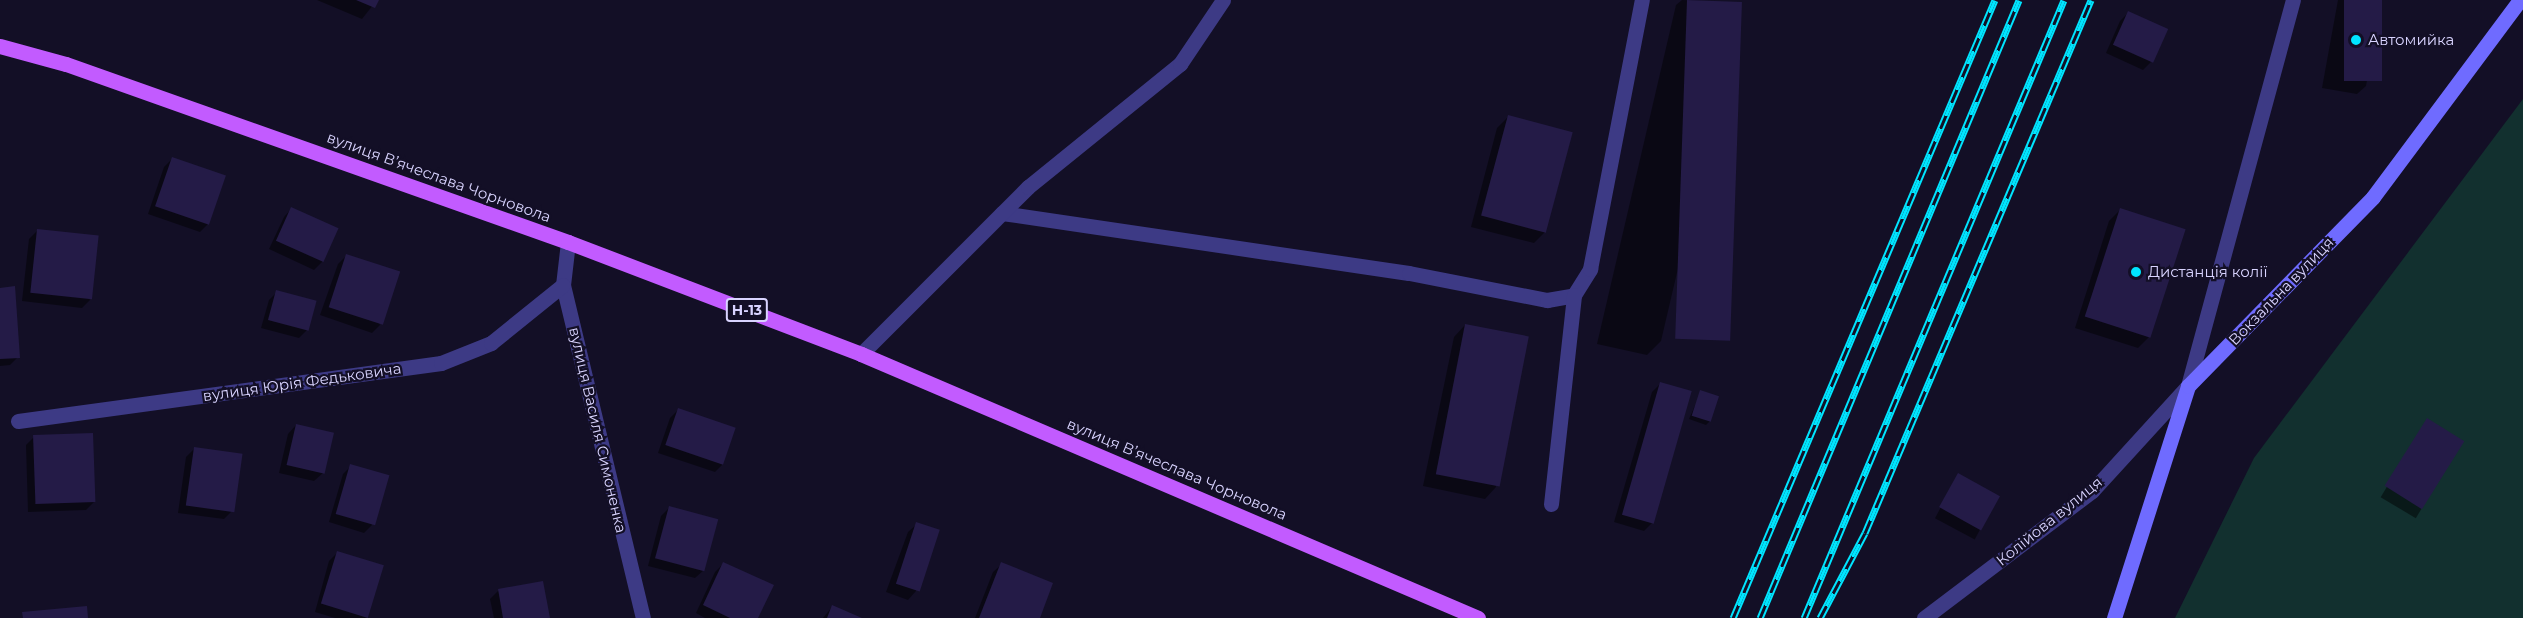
<!DOCTYPE html>
<meta charset="utf-8">
<style>
body{margin:0}
#map{position:relative;width:2523px;height:618px;overflow:hidden;background:#130f26;font-family:Montserrat,sans-serif}
div>[style]{position:absolute}
.green>*{inset:0;background:#12302f}
.shadow>*{inset:0;background:#0007;transform-origin:0 0}
.building>*{inset:0;background:#241b47;transform-origin:0 0}
.service>*{height:15px;margin:-7.5px;padding:0 7.5px;transform-origin:7.5px;border-radius:7.5px;background:#3d3a85}
.minor>*{height:15px;margin:-7.5px;padding:0 7.5px;transform-origin:7.5px;border-radius:7.5px;background:#3d3a85}
.secondary>*{height:15px;margin:-7.5px;padding:0 7.5px;transform-origin:7.5px;border-radius:7.5px;background:#6f6bff}
.primary>*{height:15px;margin:-7.5px;padding:0 7.5px;transform-origin:7.5px;border-radius:7.5px;background:#c25bff}
.rail>*{height:7px;margin-top:-3.5px;transform-origin:0;background:repeating-linear-gradient(90deg,#130f26 0 14px,#00e5ff 0 28px);box-sizing:border-box;border-block:2px solid #00e5ff}
.dots>*{width:16px;height:16px;translate:-50% -50%;box-sizing:border-box;border:3px solid #130f26;border-radius:50%}
span{translate:-50% -50%;white-space:nowrap;text-align:center;line-height:1.15;-webkit-text-stroke:4.5px #130f26;paint-order:stroke}
.shield-label span{padding:2px 4px;background:#130f26;border:2px solid;border-radius:4px;-webkit-text-stroke-width:0}
.shield-label{font-size:14px;color:#d9d4ff;font-weight:700}
.poi-label{font-size:15px;color:#d9d4ff}
.left{translate:0 -50%;text-align:left}
.street-label{font-size:15px;color:#d9d4ff}
</style>
<div id="map">
<div class="green">
<div style="clip-path:polygon(2523px 99px,2523px 618px,2175px 618px,2254px 458px)"></div>
</div>
<div class="shadow">
<div style="clip-path:polygon(317px 0,377px 0,362px 19px)"></div>
<div style="clip-path:polygon(1682px 0,1740px 3px,1661px 341px,1647px 355px,1597px 344px,1676px 5px)"></div>
<div style="clip-path:polygon(2338px 0,2381px 0,2366px 86px,2357px 94px,2322px 88px)"></div>
<div style="clip-path:polygon(2128px 13px,2151px 62px,2143px 70px,2106px 53px,2120px 21px)"></div>
<div style="clip-path:polygon(1508px 117px,1571px 134px,1545px 232px,1534px 243px,1471px 227px,1497px 128px)"></div>
<div style="clip-path:polygon(172px 159px,208px 224px,200px 232px,148px 214px,164px 167px)"></div>
<div style="clip-path:polygon(292px 208px,337px 229px,322px 262px,314px 270px,269px 249px,284px 217px)"></div>
<div style="clip-path:polygon(2121px 209px,2150px 336px,2138px 348px,2075px 328px,2109px 221px)"></div>
<div style="clip-path:polygon(37px 231px,90px 300px,82px 308px,22px 301px,29px 239px)"></div>
<div style="clip-path:polygon(346px 256px,380px 325px,372px 333px,320px 315px,338px 264px)"></div>
<div style="clip-path:polygon(0 289px,18px 357px,10px 365px,0 366px)"></div>
<div style="clip-path:polygon(277px 292px,307px 330px,299px 338px,261px 328px,269px 300px)"></div>
<div style="clip-path:polygon(1465px 325px,1496px 487px,1485px 499px,1423px 486px,1454px 337px)"></div>
<div style="clip-path:polygon(1661px 383px,1652px 523px,1644px 531px,1614px 522px,1652px 392px)"></div>
<div style="clip-path:polygon(1701px 392px,1710px 421px,1706px 425px,1689px 419px)"></div>
<div style="clip-path:polygon(678px 410px,723px 464px,715px 472px,658px 453px,670px 418px)"></div>
<div style="left:2427px;top:420px;width:41px;height:90px;rotate:31deg"></div>
<div style="clip-path:polygon(296px 425px,323px 473px,314px 481px,279px 473px,288px 434px)"></div>
<div style="clip-path:polygon(34px 437px,94px 502px,86px 510px,28px 512px,26px 445px)"></div>
<div style="clip-path:polygon(194px 449px,232px 511px,224px 519px,178px 513px,186px 457px)"></div>
<div style="clip-path:polygon(351px 466px,372px 525px,364px 533px,329px 522px,343px 474px)"></div>
<div style="left:1958px;top:475px;width:45px;height:49px;rotate:28deg"></div>
<div style="clip-path:polygon(669px 508px,704px 570px,695px 578px,648px 566px,661px 516px)"></div>
<div style="clip-path:polygon(917px 524px,916px 591px,908px 600px,886px 592px,908px 532px)"></div>
<div style="clip-path:polygon(337px 553px,368px 617px,367px 618px,335px 618px,315px 612px,329px 561px)"></div>
<div style="clip-path:polygon(724px 563px,757px 618px,705px 618px,696px 613px,715px 572px)"></div>
<div style="clip-path:polygon(1002px 564px,1038px 618px,975px 618px,993px 572px)"></div>
<div style="clip-path:polygon(498px 591px,549px 618px,494px 618px,490px 599px)"></div>
<div style="clip-path:polygon(832px 607px,858px 618px,823px 618px)"></div>
</div>
<div class="building">
<div style="clip-path:polygon(356px 0,379px 0,375px 8px)"></div>
<div style="left:1687px;top:0;width:55px;height:339px;rotate:2deg"></div>
<div style="left:2344px;top:0;width:38px;height:81px"></div>
<div style="left:2128px;top:11px;width:44px;height:37px;rotate:24deg"></div>
<div style="left:1508px;top:115px;width:67px;height:104px;rotate:15deg"></div>
<div style="left:172px;top:157px;width:57px;height:52px;rotate:19deg"></div>
<div style="left:291px;top:207px;width:52px;height:37px;rotate:24deg"></div>
<div style="left:2120px;top:208px;width:69px;height:114px;rotate:18deg"></div>
<div style="left:37px;top:229px;width:62px;height:64px;rotate:6deg"></div>
<div style="left:346px;top:254px;width:57px;height:56px;rotate:18deg"></div>
<div style="clip-path:polygon(15px 286px,20px 358px,0 359px,0 288px)"></div>
<div style="left:276px;top:290px;width:42px;height:31px;rotate:15deg"></div>
<div style="left:1465px;top:324px;width:65px;height:153px;rotate:11deg"></div>
<div style="left:1660px;top:382px;width:33px;height:138px;rotate:16deg"></div>
<div style="left:1700px;top:390px;width:20px;height:27px;rotate:18deg"></div>
<div style="left:678px;top:408px;width:61px;height:39px;rotate:19deg"></div>
<div style="left:2427px;top:418px;width:44px;height:80px;rotate:32deg"></div>
<div style="left:296px;top:424px;width:39px;height:42px;rotate:13deg"></div>
<div style="left:93px;top:433px;width:69px;height:60px;rotate:88deg"></div>
<div style="left:194px;top:447px;width:49px;height:59px;rotate:8deg"></div>
<div style="left:350px;top:464px;width:41px;height:52px;rotate:16deg"></div>
<div style="left:1958px;top:473px;width:48px;height:39px;rotate:29deg"></div>
<div style="left:669px;top:506px;width:51px;height:54px;rotate:15deg"></div>
<div style="left:916px;top:522px;width:25px;height:65px;rotate:18deg"></div>
<div style="left:337px;top:551px;width:49px;height:55px;rotate:17deg"></div>
<div style="clip-path:polygon(723px 562px,774px 585px,758px 618px,730px 618px,703px 605px)"></div>
<div style="clip-path:polygon(1001px 562px,1053px 583px,1040px 618px,979px 618px)"></div>
<div style="clip-path:polygon(543px 581px,550px 618px,503px 618px,498px 589px)"></div>
<div style="clip-path:polygon(832px 605px,862px 618px,827px 618px)"></div>
<div style="clip-path:polygon(87px 606px,88px 618px,23px 618px,22px 612px)"></div>
</div>
<div class="service">
<div style="left:1002px;top:213px;width:411px;rotate:8.4deg"></div>
<div style="left:1409px;top:273px;width:141px;rotate:11.1deg"></div>
<div style="left:1547px;top:300px;width:27px;rotate:-10deg"></div>
<div style="left:1574px;top:295px;width:31px;rotate:-58deg"></div>
<div style="left:1590px;top:269px;width:274px;rotate:-79.1deg"></div>
<div style="left:2188px;top:386px;width:400px;rotate:-74.8deg"></div>
<div style="left:1551px;top:504px;width:210px;rotate:-83.7deg"></div>
</div>
<div class="minor">
<div style="left:568px;top:242px;width:43px;rotate:96.6deg"></div>
<div style="left:563px;top:285px;width:342px;rotate:76.5deg"></div>
<div style="left:861px;top:354px;width:236px;rotate:-45deg"></div>
<div style="left:1028px;top:187px;width:196px;rotate:-39deg"></div>
<div style="left:1180px;top:64px;width:77px;rotate:-56.1deg"></div>
<div style="left:18px;top:421px;width:427px;rotate:-7.8deg"></div>
<div style="left:441px;top:363px;width:54px;rotate:-21.8deg"></div>
<div style="left:491px;top:343px;width:92px;rotate:-38.9deg"></div>
<div style="left:1924px;top:618px;width:211px;rotate:-37.1deg"></div>
<div style="left:2092px;top:491px;width:142px;rotate:-47.6deg"></div>
</div>
<div class="secondary">
<div style="left:2114px;top:618px;width:244px;rotate:-72.3deg"></div>
<div style="left:2188px;top:386px;width:264px;rotate:-45.6deg"></div>
<div style="left:2373px;top:197px;width:246px;rotate:-53.3deg"></div>
</div>
<div class="primary">
<div style="left:0;top:46px;width:68px;rotate:15.3deg"></div>
<div style="left:66px;top:64px;width:533px;rotate:19.52deg"></div>
<div style="left:568px;top:242px;width:314px;rotate:20.9deg"></div>
<div style="left:861px;top:354px;width:671px;rotate:23.16deg"></div>
</div>
<div class="rail">
<div style="left:1733px;top:618px;width:671px;rotate:-67.03deg"></div>
<div style="left:1760px;top:618px;width:670px;rotate:-67.26deg"></div>
<div style="left:1804px;top:618px;width:670px;rotate:-67.18deg"></div>
<div style="left:1820px;top:618px;width:96px;rotate:-62.1deg"></div>
<div style="left:1865px;top:533px;width:579px;rotate:-67.02deg"></div>
</div>
<div class="dots">
<div style="left:2356px;top:40px;background:#00e5ff"></div>
<div style="left:2136px;top:272px;background:#00e5ff"></div>
</div>
<div class="shield-label">
<span style="left:747px;top:310px">Н-13</span>
</div>
<div class="poi-label">
<span class="left" style="left:2368px;top:40px">Автомийка</span>
<span class="left" style="left:2148px;top:272px">Дистанція колії</span>
</div>
<div class="street-label">
<span style="left:439px;top:177px;rotate:20deg">вулиця Вʼячеслава Чорновола</span>
<span style="left:2281px;top:291px;rotate:-46deg">Вокзальна вулиця</span>
<span style="left:302px;top:382px;rotate:-8deg">вулиця Юрія Федьковича</span>
<span style="left:598px;top:430px;rotate:77deg">вулиця Василя Симоненка</span>
<span style="left:1177px;top:469px;rotate:23deg">вулиця Вʼячеслава Чорновола</span>
<span style="left:2049px;top:521px;rotate:-39deg">Колійова вулиця</span>
</div>
</div>
